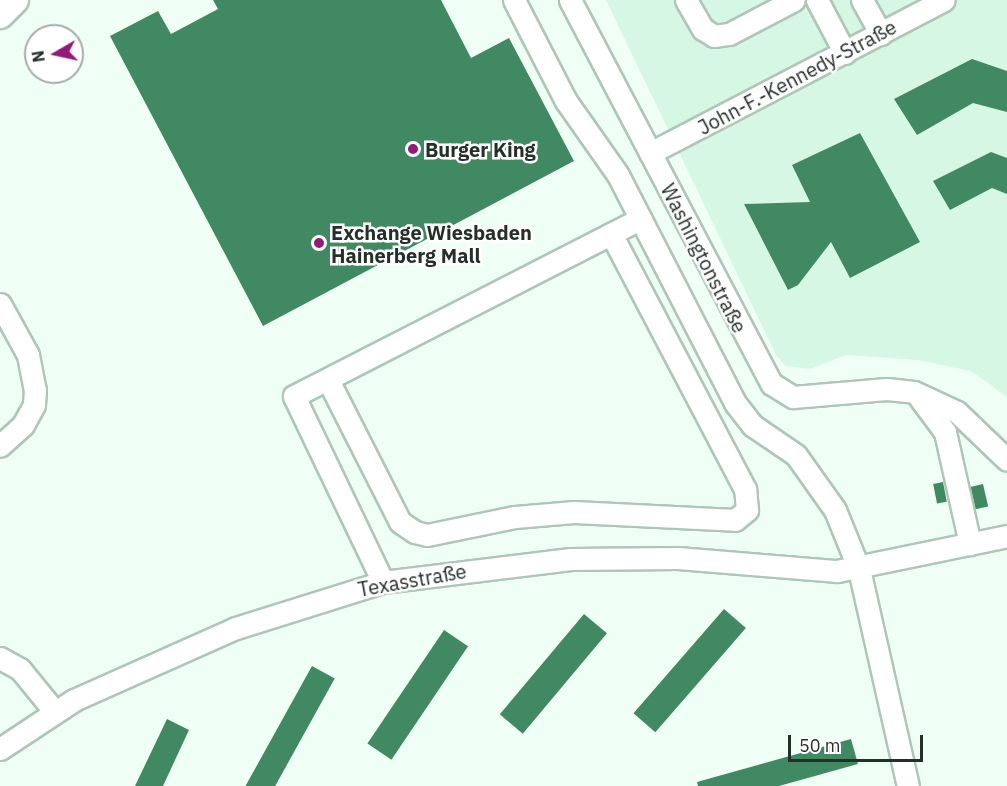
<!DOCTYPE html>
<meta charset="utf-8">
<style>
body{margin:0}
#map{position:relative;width:1007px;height:786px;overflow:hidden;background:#f0fff5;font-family:"IBM Plex Sans",sans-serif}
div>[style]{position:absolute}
.built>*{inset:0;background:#d6f7e3}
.building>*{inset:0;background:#408963;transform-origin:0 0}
.roads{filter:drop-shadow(2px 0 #aec6b8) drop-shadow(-2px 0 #aec6b8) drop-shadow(0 2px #aec6b8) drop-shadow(0 -2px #aec6b8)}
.minor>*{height:21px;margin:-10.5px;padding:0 10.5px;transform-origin:10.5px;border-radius:10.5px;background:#fff}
.major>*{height:26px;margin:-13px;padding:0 13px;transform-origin:13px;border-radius:13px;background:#fff}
.dots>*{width:16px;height:16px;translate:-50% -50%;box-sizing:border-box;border:3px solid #fff;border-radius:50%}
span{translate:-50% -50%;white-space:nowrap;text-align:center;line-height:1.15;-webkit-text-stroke:5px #fff;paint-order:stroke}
.street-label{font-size:20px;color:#252f29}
.poi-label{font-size:20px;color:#252f29;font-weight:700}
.left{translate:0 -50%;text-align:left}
.north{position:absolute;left:24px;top:24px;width:60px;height:60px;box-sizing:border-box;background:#fff;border:2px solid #a8aca9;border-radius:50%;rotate:261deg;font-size:16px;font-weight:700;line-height:24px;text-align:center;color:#252f29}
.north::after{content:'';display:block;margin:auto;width:21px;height:27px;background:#921b79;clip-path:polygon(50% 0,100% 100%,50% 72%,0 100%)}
.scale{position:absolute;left:788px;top:735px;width:135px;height:27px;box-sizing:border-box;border:3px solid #252f29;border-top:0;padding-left:8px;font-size:18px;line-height:21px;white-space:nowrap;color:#252f29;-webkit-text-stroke:4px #fff;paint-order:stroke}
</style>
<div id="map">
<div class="built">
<div style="clip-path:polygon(606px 0,1007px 0,1007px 397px,971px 371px,917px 360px,846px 355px,810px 369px,786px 366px,776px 355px)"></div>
</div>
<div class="building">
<div style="clip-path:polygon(213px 0,441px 0,471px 58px,509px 38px,574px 161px,263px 326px,110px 36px,158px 11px,171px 34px,218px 9px)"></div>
<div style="clip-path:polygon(972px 59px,1007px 71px,1007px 112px,973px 103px,917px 135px,894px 99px)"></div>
<div style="clip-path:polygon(860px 133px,920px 242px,850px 278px,831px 242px,798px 285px,788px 290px,744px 204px,810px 202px,792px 165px)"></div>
<div style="clip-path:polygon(991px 152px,1007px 158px,1007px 194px,992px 188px,950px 210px,933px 181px)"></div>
<div style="left:943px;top:482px;width:20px;height:10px;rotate:79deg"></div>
<div style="left:983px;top:484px;width:23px;height:13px;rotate:77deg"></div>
<div style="left:724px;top:609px;width:29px;height:138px;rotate:41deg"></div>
<div style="left:584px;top:614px;width:30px;height:131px;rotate:40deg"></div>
<div style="left:444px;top:630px;width:29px;height:137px;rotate:34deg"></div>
<div style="left:312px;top:666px;width:26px;height:137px;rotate:29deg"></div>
<div style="clip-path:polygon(167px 719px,189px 730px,163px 786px,135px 786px)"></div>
<div style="clip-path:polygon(851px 739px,858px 764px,779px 786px,698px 786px,697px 782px)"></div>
</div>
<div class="roads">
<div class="minor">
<div style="left:514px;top:0;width:114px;rotate:62.8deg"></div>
<div style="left:566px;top:101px;width:90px;rotate:54.9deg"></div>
<div style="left:618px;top:175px;width:256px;rotate:62.8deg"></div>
<div style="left:735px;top:403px;width:28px;rotate:52deg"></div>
<div style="left:752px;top:425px;width:53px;rotate:34.3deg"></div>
<div style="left:796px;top:455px;width:67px;rotate:54.7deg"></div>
<div style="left:835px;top:510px;width:64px;rotate:67.9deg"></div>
<div style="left:859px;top:569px;width:222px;rotate:77.3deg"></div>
<div style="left:570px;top:0;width:434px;rotate:62.3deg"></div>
<div style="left:772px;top:384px;width:25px;rotate:32deg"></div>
<div style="left:793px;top:397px;width:94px;rotate:-4.9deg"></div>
<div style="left:887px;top:389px;width:27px;rotate:6deg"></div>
<div style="left:914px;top:392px;width:47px;rotate:24.9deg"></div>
<div style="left:957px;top:412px;width:69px;rotate:43.8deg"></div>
<div style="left:686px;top:0;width:34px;rotate:60deg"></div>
<div style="left:703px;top:29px;width:13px;rotate:32deg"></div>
<div style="left:714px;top:36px;width:15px;rotate:-8deg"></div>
<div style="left:729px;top:34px;width:73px;rotate:-27.6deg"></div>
<div style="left:817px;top:0;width:60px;rotate:62.2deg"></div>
<div style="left:862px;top:0;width:39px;rotate:61deg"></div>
<div style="left:650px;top:153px;width:331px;rotate:-27.5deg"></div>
<div style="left:0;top:304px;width:58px;rotate:61.2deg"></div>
<div style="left:28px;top:355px;width:36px;rotate:79deg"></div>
<div style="left:35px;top:390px;width:15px;rotate:94deg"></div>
<div style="left:34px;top:405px;width:23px;rotate:119deg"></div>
<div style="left:23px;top:425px;width:31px;rotate:138deg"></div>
<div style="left:328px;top:380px;width:159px;rotate:63.1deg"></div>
<div style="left:400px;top:522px;width:18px;rotate:34deg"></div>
<div style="left:415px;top:532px;width:12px;rotate:14deg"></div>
<div style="left:427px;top:535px;width:90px;rotate:-11.6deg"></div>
<div style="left:515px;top:517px;width:59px;rotate:-4.8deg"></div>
<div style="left:574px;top:512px;width:161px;rotate:2.8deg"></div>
<div style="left:735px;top:520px;width:16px;rotate:-40deg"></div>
<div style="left:747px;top:510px;width:21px;rotate:-95deg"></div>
<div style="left:745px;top:489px;width:288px;rotate:-117.7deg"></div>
<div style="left:919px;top:397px;width:44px;rotate:53.4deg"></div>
<div style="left:945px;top:432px;width:115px;rotate:77.4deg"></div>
<div style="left:383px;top:582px;width:206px;rotate:-115.6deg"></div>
<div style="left:294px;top:396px;width:389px;rotate:-27.1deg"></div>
<div style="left:0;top:658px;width:23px;rotate:29deg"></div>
<div style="left:20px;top:669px;width:55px;rotate:50.9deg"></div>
<div style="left:0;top:749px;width:89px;rotate:-33.5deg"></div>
<div style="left:74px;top:700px;width:177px;rotate:-24deg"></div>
<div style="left:236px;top:628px;width:154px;rotate:-17.4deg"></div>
<div style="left:383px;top:582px;width:189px;rotate:-7deg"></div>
<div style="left:571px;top:559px;width:107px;rotate:-0.5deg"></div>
<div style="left:678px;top:558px;width:160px;rotate:4.7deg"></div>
<div style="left:837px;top:571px;width:174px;rotate:-11.6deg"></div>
</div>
<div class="major">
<div style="left:0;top:15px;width:21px;rotate:-45deg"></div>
</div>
</div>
<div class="dots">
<div style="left:413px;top:149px;background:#921b79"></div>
<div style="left:319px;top:243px;background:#921b79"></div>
</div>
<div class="street-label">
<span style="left:797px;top:77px;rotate:-28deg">John-F.-Kennedy-Straße</span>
<span style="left:704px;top:258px;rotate:63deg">Washingtonstraße</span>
<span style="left:412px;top:580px;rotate:-10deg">Texasstraße</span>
</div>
<div class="poi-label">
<span class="left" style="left:425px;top:149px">Burger King</span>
<span class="left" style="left:331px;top:244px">Exchange Wiesbaden<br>Hainerberg Mall</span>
</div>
<div class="north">N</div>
<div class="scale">50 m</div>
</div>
